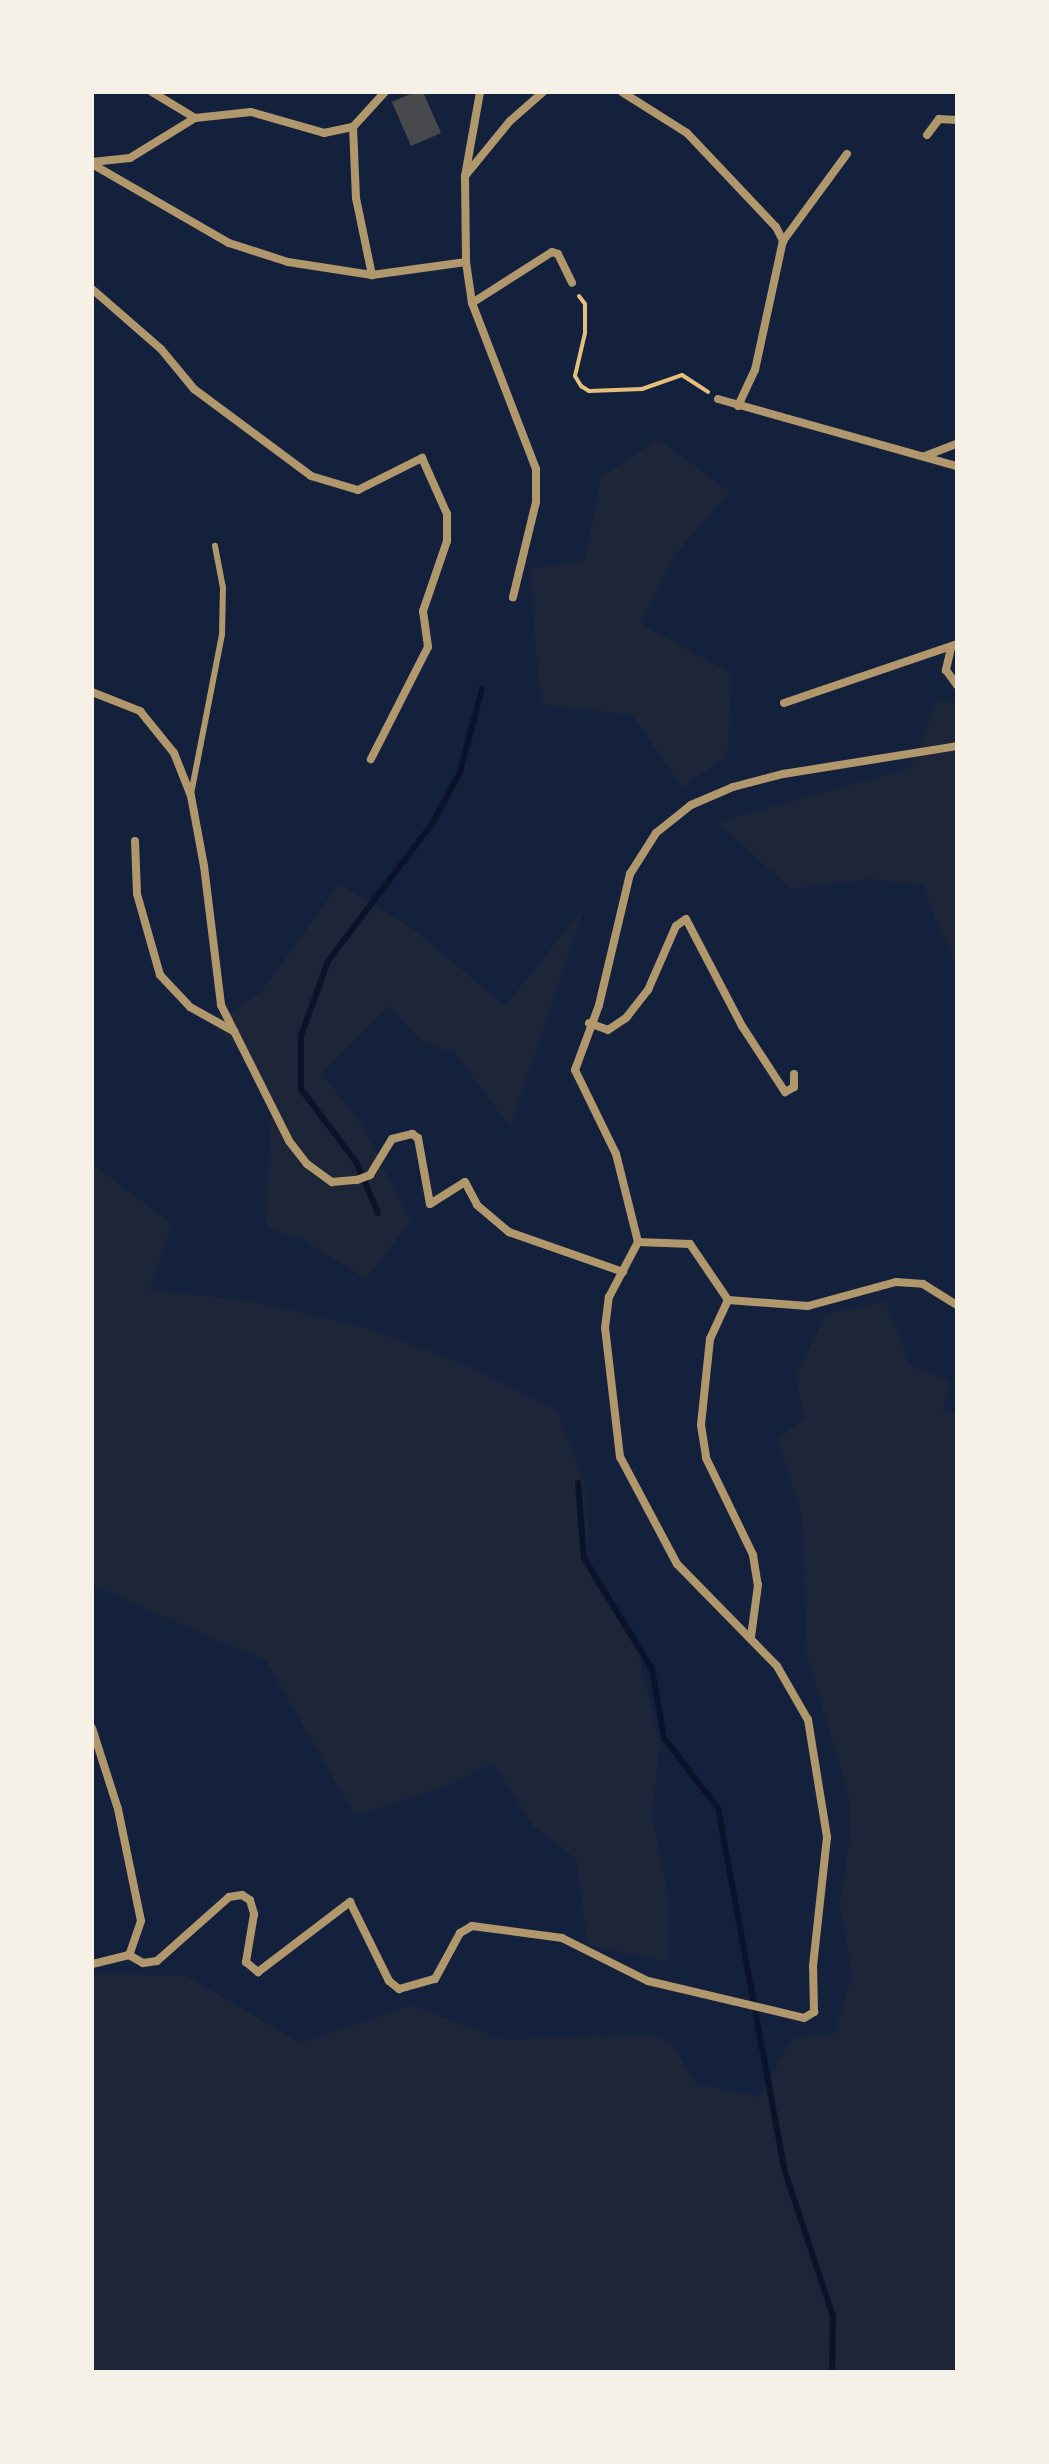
<!DOCTYPE html>
<style>
body{margin:0}
#map{position:relative;width:1049px;height:2464px;overflow:hidden;background:#14213d;font-family:"Exo 2",sans-serif}
div>[style]{position:absolute}
.green>*{inset:0;background:#1d2539}
.stream>*{height:6px;margin:-3px;padding:0 3px;transform-origin:3px;border-radius:3px;background:#0b132b}
.building>*{inset:0;background:#48494c}
.path>*{height:4px;margin:-2px;padding:0 2px;transform-origin:2px;border-radius:2px;background:#e5c07b}
.service>*{height:6px;margin:-3px;padding:0 3px;transform-origin:3px;border-radius:3px;background:#b1986c}
.minor>*{height:8px;margin:-4px;padding:0 4px;transform-origin:4px;border-radius:4px;background:#b1986c}
span{translate:-50% -50%;white-space:nowrap;text-align:center;line-height:1.15;-webkit-text-stroke:6px #f6f1e7;paint-order:stroke}
.frame{position:absolute;inset:0;border:94px solid #f6f1e7;pointer-events:none}
</style>
<div id="map">
<div class="green">
<div style="clip-path:polygon(658px 439px,730px 492px,677px 552px,641px 624px,732px 674px,727px 757px,682px 787px,632px 715px,541px 704px,536px 652px,530px 569px,585px 560px,601px 477px)"></div>
<div style="clip-path:polygon(938px 699px,957px 704px,957px 969px,922px 885px,868px 879px,791px 889px,717px 822px,910px 768px)"></div>
<div style="clip-path:polygon(339px 884px,416px 931px,505px 1006px,585px 906px,510px 1127px,455px 1053px,422px 1042px,389px 1006px,322px 1074px,361px 1124px,411px 1221px,366px 1279px,305px 1241px,266px 1227px,272px 1094px,216px 1022px,261px 992px)"></div>
<div style="clip-path:polygon(92px 1164px,172px 1224px,150px 1291px,239px 1299px,361px 1326px,458px 1362px,558px 1412px,588px 1492px,588px 1572px,638px 1652px,660px 1744px,652px 1816px,669px 1896px,669px 1962px,588px 1945px,576px 1859px,532px 1825px,494px 1763px,449px 1785px,355px 1816px,266px 1661px,92px 1585px)"></div>
<div style="clip-path:polygon(886px 1302px,910px 1365px,951px 1382px,943px 1410px,957px 1414px,957px 2372px,92px 2372px,92px 1974px,187px 1976px,300px 2043px,412px 2005px,503px 2040px,649px 2034px,672px 2043px,695px 2083px,759px 2097px,792px 2038px,835px 2033px,852px 1974px,840px 1905px,850px 1836px,849px 1796px,807px 1655px,802px 1517px,777px 1439px,804px 1419px,796px 1375px,826px 1314px)"></div>
</div>
<div class="stream">
<div style="left:378px;top:1213px;width:56px;rotate:-113.3deg"></div>
<div style="left:356px;top:1162px;width:91px;rotate:-127deg"></div>
<div style="left:301px;top:1089px;width:53px;rotate:-90deg"></div>
<div style="left:301px;top:1036px;width:80px;rotate:-70.2deg"></div>
<div style="left:328px;top:961px;width:172px;rotate:-52.8deg"></div>
<div style="left:432px;top:824px;width:59px;rotate:-61.7deg"></div>
<div style="left:460px;top:772px;width:86px;rotate:-75.2deg"></div>
<div style="left:578px;top:1483px;width:75px;rotate:85.4deg"></div>
<div style="left:584px;top:1558px;width:130px;rotate:58.5deg"></div>
<div style="left:652px;top:1669px;width:70px;rotate:80.1deg"></div>
<div style="left:664px;top:1738px;width:88px;rotate:52.4deg"></div>
<div style="left:718px;top:1808px;width:370px;rotate:79.6deg"></div>
<div style="left:785px;top:2172px;width:152px;rotate:71.6deg"></div>
<div style="left:833px;top:2316px;width:56px;rotate:91deg"></div>
</div>
<div class="building">
<div style="clip-path:polygon(415px 92px,423px 92px,441px 133px,411px 146px,392px 102px)"></div>
</div>
<div class="path">
<div style="left:579px;top:296px;width:10px;rotate:53deg"></div>
<div style="left:585px;top:304px;width:29px;rotate:90deg"></div>
<div style="left:585px;top:333px;width:44px;rotate:103.1deg"></div>
<div style="left:575px;top:376px;width:12px;rotate:59deg"></div>
<div style="left:581px;top:386px;width:9px;rotate:32deg"></div>
<div style="left:589px;top:391px;width:53px;rotate:-2.2deg"></div>
<div style="left:642px;top:389px;width:42px;rotate:-19.3deg"></div>
<div style="left:682px;top:375px;width:31px;rotate:33deg"></div>
</div>
<div class="service">
<div style="left:191px;top:794px;width:163px;rotate:-79deg"></div>
<div style="left:222px;top:634px;width:46px;rotate:-88.8deg"></div>
<div style="left:223px;top:588px;width:43px;rotate:-100.8deg"></div>
</div>
<div class="minor">
<div style="left:152px;top:92px;width:50px;rotate:31.2deg"></div>
<div style="left:195px;top:118px;width:56px;rotate:-6.1deg"></div>
<div style="left:251px;top:112px;width:76px;rotate:16deg"></div>
<div style="left:324px;top:133px;width:30px;rotate:-12deg"></div>
<div style="left:353px;top:127px;width:47px;rotate:-47.6deg"></div>
<div style="left:480px;top:92px;width:85px;rotate:100.1deg"></div>
<div style="left:465px;top:176px;width:86px;rotate:89.3deg"></div>
<div style="left:466px;top:262px;width:41px;rotate:81.7deg"></div>
<div style="left:472px;top:303px;width:178px;rotate:68.9deg"></div>
<div style="left:536px;top:469px;width:33px;rotate:90deg"></div>
<div style="left:536px;top:502px;width:98px;rotate:103.6deg"></div>
<div style="left:622px;top:92px;width:77px;rotate:32.2deg"></div>
<div style="left:687px;top:133px;width:129px;rotate:46.6deg"></div>
<div style="left:776px;top:227px;width:16px;rotate:63deg"></div>
<div style="left:353px;top:127px;width:71px;rotate:87.6deg"></div>
<div style="left:356px;top:198px;width:79px;rotate:78.3deg"></div>
<div style="left:927px;top:135px;width:20px;rotate:-53deg"></div>
<div style="left:939px;top:119px;width:18px;rotate:3deg"></div>
<div style="left:92px;top:162px;width:38px;rotate:-6deg"></div>
<div style="left:130px;top:158px;width:76px;rotate:-31.6deg"></div>
<div style="left:92px;top:164px;width:158px;rotate:30deg"></div>
<div style="left:229px;top:243px;width:62px;rotate:17.9deg"></div>
<div style="left:288px;top:262px;width:85px;rotate:8.8deg"></div>
<div style="left:372px;top:275px;width:95px;rotate:-7.9deg"></div>
<div style="left:465px;top:176px;width:71px;rotate:-50.7deg"></div>
<div style="left:510px;top:121px;width:44px;rotate:-41.3deg"></div>
<div style="left:92px;top:289px;width:91px;rotate:41deg"></div>
<div style="left:161px;top:349px;width:52px;rotate:50.5deg"></div>
<div style="left:194px;top:389px;width:146px;rotate:36.6deg"></div>
<div style="left:311px;top:476px;width:49px;rotate:16.6deg"></div>
<div style="left:358px;top:490px;width:72px;rotate:-26.6deg"></div>
<div style="left:422px;top:458px;width:61px;rotate:65.9deg"></div>
<div style="left:447px;top:514px;width:27px;rotate:90deg"></div>
<div style="left:447px;top:541px;width:74px;rotate:108.9deg"></div>
<div style="left:423px;top:611px;width:36px;rotate:82deg"></div>
<div style="left:428px;top:647px;width:126px;rotate:117deg"></div>
<div style="left:472px;top:303px;width:95px;rotate:-32.5deg"></div>
<div style="left:552px;top:252px;width:6px;rotate:18deg"></div>
<div style="left:558px;top:254px;width:32px;rotate:64deg"></div>
<div style="left:718px;top:399px;width:248px;rotate:15.7deg"></div>
<div style="left:738px;top:406px;width:40px;rotate:-65deg"></div>
<div style="left:755px;top:370px;width:132px;rotate:-77.8deg"></div>
<div style="left:783px;top:241px;width:108px;rotate:-53.7deg"></div>
<div style="left:925px;top:456px;width:34px;rotate:-21deg"></div>
<div style="left:951px;top:648px;width:23px;rotate:103deg"></div>
<div style="left:946px;top:670px;width:19px;rotate:54deg"></div>
<div style="left:92px;top:692px;width:52px;rotate:21.6deg"></div>
<div style="left:140px;top:711px;width:54px;rotate:51deg"></div>
<div style="left:174px;top:753px;width:46px;rotate:68.4deg"></div>
<div style="left:191px;top:796px;width:71px;rotate:79.5deg"></div>
<div style="left:204px;top:866px;width:140px;rotate:83deg"></div>
<div style="left:221px;top:1005px;width:152px;rotate:63.4deg"></div>
<div style="left:289px;top:1141px;width:29px;rotate:52deg"></div>
<div style="left:307px;top:1164px;width:31px;rotate:36deg"></div>
<div style="left:332px;top:1182px;width:25px;rotate:-5deg"></div>
<div style="left:357px;top:1180px;width:14px;rotate:-21deg"></div>
<div style="left:370px;top:1175px;width:42px;rotate:-58.6deg"></div>
<div style="left:392px;top:1139px;width:21px;rotate:-14deg"></div>
<div style="left:412px;top:1134px;width:7px;rotate:34deg"></div>
<div style="left:418px;top:1138px;width:67px;rotate:79.7deg"></div>
<div style="left:430px;top:1204px;width:41px;rotate:-32.2deg"></div>
<div style="left:465px;top:1182px;width:26px;rotate:62deg"></div>
<div style="left:477px;top:1205px;width:42px;rotate:40.2deg"></div>
<div style="left:509px;top:1232px;width:121px;rotate:19.3deg"></div>
<div style="left:784px;top:703px;width:183px;rotate:-18.8deg"></div>
<div style="left:135px;top:841px;width:53px;rotate:87.8deg"></div>
<div style="left:137px;top:894px;width:84px;rotate:74.1deg"></div>
<div style="left:160px;top:975px;width:44px;rotate:46.8deg"></div>
<div style="left:190px;top:1007px;width:51px;rotate:29.1deg"></div>
<div style="left:589px;top:1023px;width:20px;rotate:20deg"></div>
<div style="left:608px;top:1030px;width:22px;rotate:-34deg"></div>
<div style="left:626px;top:1018px;width:36px;rotate:-52deg"></div>
<div style="left:648px;top:990px;width:70px;rotate:-66.4deg"></div>
<div style="left:676px;top:926px;width:12px;rotate:-35deg"></div>
<div style="left:686px;top:919px;width:121px;rotate:62.4deg"></div>
<div style="left:742px;top:1026px;width:79px;rotate:56.9deg"></div>
<div style="left:785px;top:1092px;width:10px;rotate:-29deg"></div>
<div style="left:794px;top:1087px;width:13px;rotate:-90deg"></div>
<div style="left:638px;top:1242px;width:52px;rotate:2.2deg"></div>
<div style="left:690px;top:1244px;width:68px;rotate:55.8deg"></div>
<div style="left:728px;top:1300px;width:80px;rotate:4.3deg"></div>
<div style="left:808px;top:1306px;width:91px;rotate:-15.3deg"></div>
<div style="left:896px;top:1282px;width:27px;rotate:4deg"></div>
<div style="left:923px;top:1284px;width:40px;rotate:32deg"></div>
<div style="left:728px;top:1300px;width:43px;rotate:114.8deg"></div>
<div style="left:710px;top:1339px;width:86px;rotate:96deg"></div>
<div style="left:701px;top:1425px;width:33px;rotate:81deg"></div>
<div style="left:706px;top:1458px;width:108px;rotate:64.1deg"></div>
<div style="left:753px;top:1555px;width:30px;rotate:81deg"></div>
<div style="left:758px;top:1585px;width:52px;rotate:97.7deg"></div>
<div style="left:92px;top:1728px;width:85px;rotate:72.2deg"></div>
<div style="left:118px;top:1809px;width:114px;rotate:78.4deg"></div>
<div style="left:141px;top:1921px;width:36px;rotate:109deg"></div>
<div style="left:129px;top:1955px;width:38px;rotate:166deg"></div>
<div style="left:129px;top:1955px;width:16px;rotate:30deg"></div>
<div style="left:143px;top:1963px;width:14px;rotate:-8deg"></div>
<div style="left:157px;top:1961px;width:96px;rotate:-41.6deg"></div>
<div style="left:229px;top:1897px;width:13px;rotate:-9deg"></div>
<div style="left:242px;top:1895px;width:9px;rotate:32deg"></div>
<div style="left:250px;top:1900px;width:15px;rotate:74deg"></div>
<div style="left:254px;top:1914px;width:49px;rotate:99.5deg"></div>
<div style="left:246px;top:1962px;width:16px;rotate:40deg"></div>
<div style="left:258px;top:1972px;width:116px;rotate:-37.3deg"></div>
<div style="left:350px;top:1902px;width:88px;rotate:63.7deg"></div>
<div style="left:389px;top:1981px;width:13px;rotate:39deg"></div>
<div style="left:399px;top:1989px;width:37px;rotate:-16deg"></div>
<div style="left:435px;top:1979px;width:52px;rotate:-61.5deg"></div>
<div style="left:460px;top:1933px;width:14px;rotate:-30deg"></div>
<div style="left:472px;top:1926px;width:91px;rotate:7.6deg"></div>
<div style="left:562px;top:1938px;width:96px;rotate:26.6deg"></div>
<div style="left:648px;top:1981px;width:160px;rotate:13.3deg"></div>
<div style="left:804px;top:2018px;width:12px;rotate:-31deg"></div>
<div style="left:814px;top:2012px;width:46px;rotate:-91.2deg"></div>
<div style="left:813px;top:1966px;width:130px;rotate:-83.8deg"></div>
<div style="left:827px;top:1837px;width:119px;rotate:-99.2deg"></div>
<div style="left:808px;top:1720px;width:62px;rotate:-119.9deg"></div>
<div style="left:777px;top:1666px;width:143px;rotate:-134.4deg"></div>
<div style="left:677px;top:1564px;width:121px;rotate:-118deg"></div>
<div style="left:620px;top:1457px;width:130px;rotate:-96.6deg"></div>
<div style="left:605px;top:1328px;width:31px;rotate:-83deg"></div>
<div style="left:609px;top:1297px;width:62px;rotate:-62.2deg"></div>
<div style="left:638px;top:1242px;width:91px;rotate:-104deg"></div>
<div style="left:616px;top:1154px;width:93px;rotate:-116deg"></div>
<div style="left:575px;top:1070px;width:69px;rotate:-69.7deg"></div>
<div style="left:599px;top:1005px;width:135px;rotate:-76.7deg"></div>
<div style="left:630px;top:874px;width:49px;rotate:-57.6deg"></div>
<div style="left:656px;top:833px;width:45px;rotate:-38.7deg"></div>
<div style="left:691px;top:805px;width:46px;rotate:-23.2deg"></div>
<div style="left:733px;top:787px;width:52px;rotate:-14.6deg"></div>
<div style="left:783px;top:774px;width:176px;rotate:-9.1deg"></div>
</div>
<div class="frame"></div>
</div>
